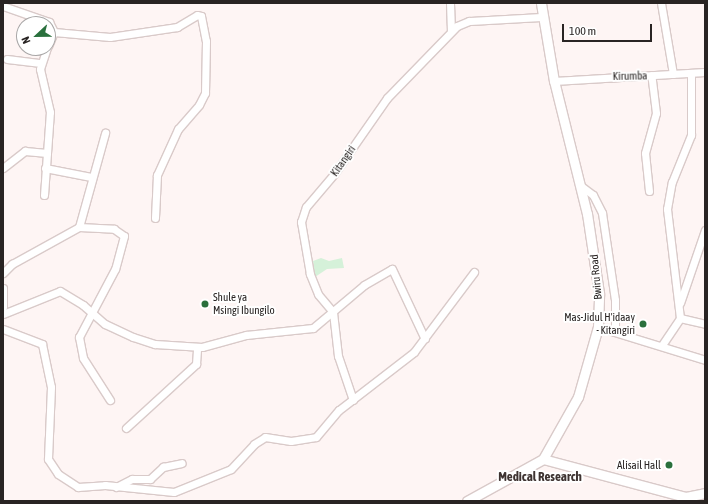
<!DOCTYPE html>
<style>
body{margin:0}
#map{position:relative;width:708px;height:504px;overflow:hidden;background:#fef5f4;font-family:"Asap Condensed",sans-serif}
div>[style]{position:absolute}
.green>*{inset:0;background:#d5f1d9}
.roads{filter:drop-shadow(1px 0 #d9cac9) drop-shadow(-1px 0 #d9cac9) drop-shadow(0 1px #d9cac9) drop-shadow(0 -1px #d9cac9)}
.minor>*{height:7px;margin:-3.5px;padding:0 3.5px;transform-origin:3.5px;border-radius:3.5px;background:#fff}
.major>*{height:9px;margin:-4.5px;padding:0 4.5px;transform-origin:4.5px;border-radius:4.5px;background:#fff}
.dots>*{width:11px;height:11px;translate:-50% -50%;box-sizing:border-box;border:2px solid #fff;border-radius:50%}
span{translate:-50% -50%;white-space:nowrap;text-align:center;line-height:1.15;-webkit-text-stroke:4px #fff;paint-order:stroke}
.street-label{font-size:11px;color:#292423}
.poi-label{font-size:11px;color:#292423}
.left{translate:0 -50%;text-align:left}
.right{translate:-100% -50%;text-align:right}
.quarter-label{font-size:13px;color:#3e3331;font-weight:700}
.frame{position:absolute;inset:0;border:4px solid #292423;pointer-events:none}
.north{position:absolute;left:16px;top:16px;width:40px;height:40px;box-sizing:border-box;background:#fff;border:1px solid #a9a7a7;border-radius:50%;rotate:248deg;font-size:11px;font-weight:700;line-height:16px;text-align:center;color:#292423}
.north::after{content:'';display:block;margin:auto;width:14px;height:18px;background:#2a703d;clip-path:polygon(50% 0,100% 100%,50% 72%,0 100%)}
.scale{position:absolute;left:562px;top:24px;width:90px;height:18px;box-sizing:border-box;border:2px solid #292423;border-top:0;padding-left:5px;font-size:12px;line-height:14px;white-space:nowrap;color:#292423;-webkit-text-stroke:3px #fff;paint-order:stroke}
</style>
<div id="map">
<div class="green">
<div style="clip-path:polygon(321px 258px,329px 261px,342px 258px,344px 268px,327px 269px,315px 277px,313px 261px)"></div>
</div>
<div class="roads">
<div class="minor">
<div style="left:450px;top:3px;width:28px;rotate:88deg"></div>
<div style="left:661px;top:3px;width:72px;rotate:80.4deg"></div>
<div style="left:3px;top:6px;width:49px;rotate:19.2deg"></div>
<div style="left:49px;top:22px;width:11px;rotate:63deg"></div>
<div style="left:54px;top:32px;width:15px;rotate:113deg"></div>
<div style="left:54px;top:32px;width:56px;rotate:5.1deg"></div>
<div style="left:110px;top:37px;width:68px;rotate:-8.5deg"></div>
<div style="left:177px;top:27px;width:23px;rotate:-31deg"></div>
<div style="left:197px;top:15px;width:4px;rotate:14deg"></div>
<div style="left:201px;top:16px;width:25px;rotate:79deg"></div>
<div style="left:206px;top:41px;width:52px;rotate:91.1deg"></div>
<div style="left:205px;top:93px;width:13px;rotate:117deg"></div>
<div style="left:199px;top:105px;width:32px;rotate:131deg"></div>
<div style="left:178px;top:129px;width:51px;rotate:114.5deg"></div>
<div style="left:157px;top:175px;width:43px;rotate:92.7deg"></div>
<div style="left:7px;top:59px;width:34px;rotate:7deg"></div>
<div style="left:554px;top:81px;width:151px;rotate:-3.4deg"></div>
<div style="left:3px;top:168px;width:28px;rotate:-38deg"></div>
<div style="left:25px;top:151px;width:22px;rotate:5deg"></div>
<div style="left:45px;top:168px;width:47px;rotate:11.1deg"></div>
<div style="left:581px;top:186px;width:15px;rotate:37deg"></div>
<div style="left:593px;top:195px;width:20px;rotate:63deg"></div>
<div style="left:602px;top:213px;width:88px;rotate:81.5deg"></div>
<div style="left:615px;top:300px;width:31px;rotate:90deg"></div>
<div style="left:649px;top:191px;width:38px;rotate:-96deg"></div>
<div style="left:645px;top:153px;width:41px;rotate:-74.6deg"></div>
<div style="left:656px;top:113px;width:38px;rotate:-97deg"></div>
<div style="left:44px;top:195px;width:83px;rotate:-85.9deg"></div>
<div style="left:50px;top:112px;width:44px;rotate:-103.1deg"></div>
<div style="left:40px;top:69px;width:22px;rotate:-72deg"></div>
<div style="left:79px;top:227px;width:35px;rotate:3deg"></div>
<div style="left:114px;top:229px;width:12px;rotate:35deg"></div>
<div style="left:124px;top:236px;width:34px;rotate:105deg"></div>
<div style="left:115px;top:269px;width:77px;rotate:117.9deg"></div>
<div style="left:79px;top:337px;width:21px;rotate:79deg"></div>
<div style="left:83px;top:358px;width:50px;rotate:57.3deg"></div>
<div style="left:3px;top:273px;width:13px;rotate:-45deg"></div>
<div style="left:12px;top:264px;width:77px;rotate:-28.9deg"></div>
<div style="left:79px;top:227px;width:98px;rotate:-74.5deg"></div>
<div style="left:3px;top:288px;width:19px;rotate:90deg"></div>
<div style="left:680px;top:303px;width:77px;rotate:-71.1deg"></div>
<div style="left:3px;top:314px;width:61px;rotate:-22deg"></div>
<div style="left:60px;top:291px;width:27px;rotate:31deg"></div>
<div style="left:83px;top:305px;width:29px;rotate:41deg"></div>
<div style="left:105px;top:324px;width:31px;rotate:25deg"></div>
<div style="left:133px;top:337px;width:23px;rotate:18deg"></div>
<div style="left:155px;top:344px;width:47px;rotate:3.7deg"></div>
<div style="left:202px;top:347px;width:46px;rotate:-15.3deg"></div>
<div style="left:246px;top:335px;width:67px;rotate:-6deg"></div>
<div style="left:313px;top:328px;width:67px;rotate:-40.1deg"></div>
<div style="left:364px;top:285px;width:32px;rotate:-30deg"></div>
<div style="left:392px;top:269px;width:77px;rotate:64.8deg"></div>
<div style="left:680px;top:318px;width:26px;rotate:13deg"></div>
<div style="left:598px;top:327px;width:112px;rotate:17.1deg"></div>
<div style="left:3px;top:329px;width:42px;rotate:21deg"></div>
<div style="left:42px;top:344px;width:44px;rotate:78.2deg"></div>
<div style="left:51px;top:387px;width:72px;rotate:92.4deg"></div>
<div style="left:48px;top:459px;width:18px;rotate:56deg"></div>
<div style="left:58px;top:474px;width:24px;rotate:33deg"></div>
<div style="left:78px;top:487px;width:27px;rotate:-4deg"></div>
<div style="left:105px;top:485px;width:69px;rotate:5.8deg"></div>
<div style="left:174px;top:492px;width:61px;rotate:-22deg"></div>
<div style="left:231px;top:469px;width:34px;rotate:-47deg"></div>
<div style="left:254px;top:444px;width:13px;rotate:-32deg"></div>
<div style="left:265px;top:437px;width:26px;rotate:9deg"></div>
<div style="left:291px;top:441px;width:25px;rotate:-9deg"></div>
<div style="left:316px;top:437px;width:35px;rotate:-50deg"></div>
<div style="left:339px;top:410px;width:95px;rotate:-37.7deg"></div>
<div style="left:414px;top:352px;width:100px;rotate:-53.1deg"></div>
<div style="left:662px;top:345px;width:32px;rotate:-56deg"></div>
<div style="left:680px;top:318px;width:110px;rotate:-96.8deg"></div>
<div style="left:667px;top:209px;width:27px;rotate:-80deg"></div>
<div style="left:672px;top:182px;width:51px;rotate:-68deg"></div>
<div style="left:691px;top:135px;width:61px;rotate:-90deg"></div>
<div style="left:353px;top:400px;width:46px;rotate:-108.8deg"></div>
<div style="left:338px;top:356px;width:44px;rotate:-96.5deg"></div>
<div style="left:333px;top:312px;width:23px;rotate:-130deg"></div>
<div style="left:318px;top:294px;width:22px;rotate:-112deg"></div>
<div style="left:310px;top:274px;width:53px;rotate:-99.8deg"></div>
<div style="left:301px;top:222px;width:16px;rotate:-72deg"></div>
<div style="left:306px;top:207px;width:43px;rotate:-49.7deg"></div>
<div style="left:334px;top:174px;width:93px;rotate:-55.1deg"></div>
<div style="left:387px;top:98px;width:100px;rotate:-45.8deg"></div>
<div style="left:457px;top:26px;width:13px;rotate:-23deg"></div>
<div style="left:469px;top:21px;width:73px;rotate:-3.1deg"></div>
<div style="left:126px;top:428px;width:95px;rotate:-42.4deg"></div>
<div style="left:196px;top:364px;width:16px;rotate:-86deg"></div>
<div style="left:116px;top:487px;width:18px;rotate:-27deg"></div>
<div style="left:132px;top:479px;width:18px"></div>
<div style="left:150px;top:479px;width:18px;rotate:-43deg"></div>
<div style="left:163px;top:467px;width:19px;rotate:-12deg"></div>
</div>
<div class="major">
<div style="left:543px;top:459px;width:148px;rotate:14.9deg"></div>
<div style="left:686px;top:497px;width:19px;rotate:-12deg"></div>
<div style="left:467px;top:501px;width:87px;rotate:-28.9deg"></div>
<div style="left:543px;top:459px;width:71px;rotate:-60.6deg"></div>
<div style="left:578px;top:397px;width:73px;rotate:-74.1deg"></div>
<div style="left:598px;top:327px;width:34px;rotate:-88deg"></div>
<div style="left:599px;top:293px;width:80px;rotate:-98.6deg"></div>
<div style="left:587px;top:214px;width:137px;rotate:-103.9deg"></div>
<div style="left:554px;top:81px;width:79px;rotate:-99.5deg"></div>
</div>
</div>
<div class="dots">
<div style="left:205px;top:304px;background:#2a703d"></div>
<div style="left:643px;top:324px;background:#2a703d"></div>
<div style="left:669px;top:465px;background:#2a703d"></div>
</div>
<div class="street-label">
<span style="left:630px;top:76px;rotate:-1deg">Kirumba</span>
<span style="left:343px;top:161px;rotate:-55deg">Kitangiri</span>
<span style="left:596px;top:277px;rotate:-95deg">Bwiru Road</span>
</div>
<div class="poi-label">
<span class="left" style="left:213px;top:304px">Shule ya<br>Msingi Ibungilo</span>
<span class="right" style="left:635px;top:324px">Mas-Jidul H'idaay<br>- Kitangiri</span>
<span class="right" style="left:661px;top:465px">Alisail Hall</span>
</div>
<div class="quarter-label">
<span style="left:540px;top:477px">Medical Research</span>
</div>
<div class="frame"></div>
<div class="north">N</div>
<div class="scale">100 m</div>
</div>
